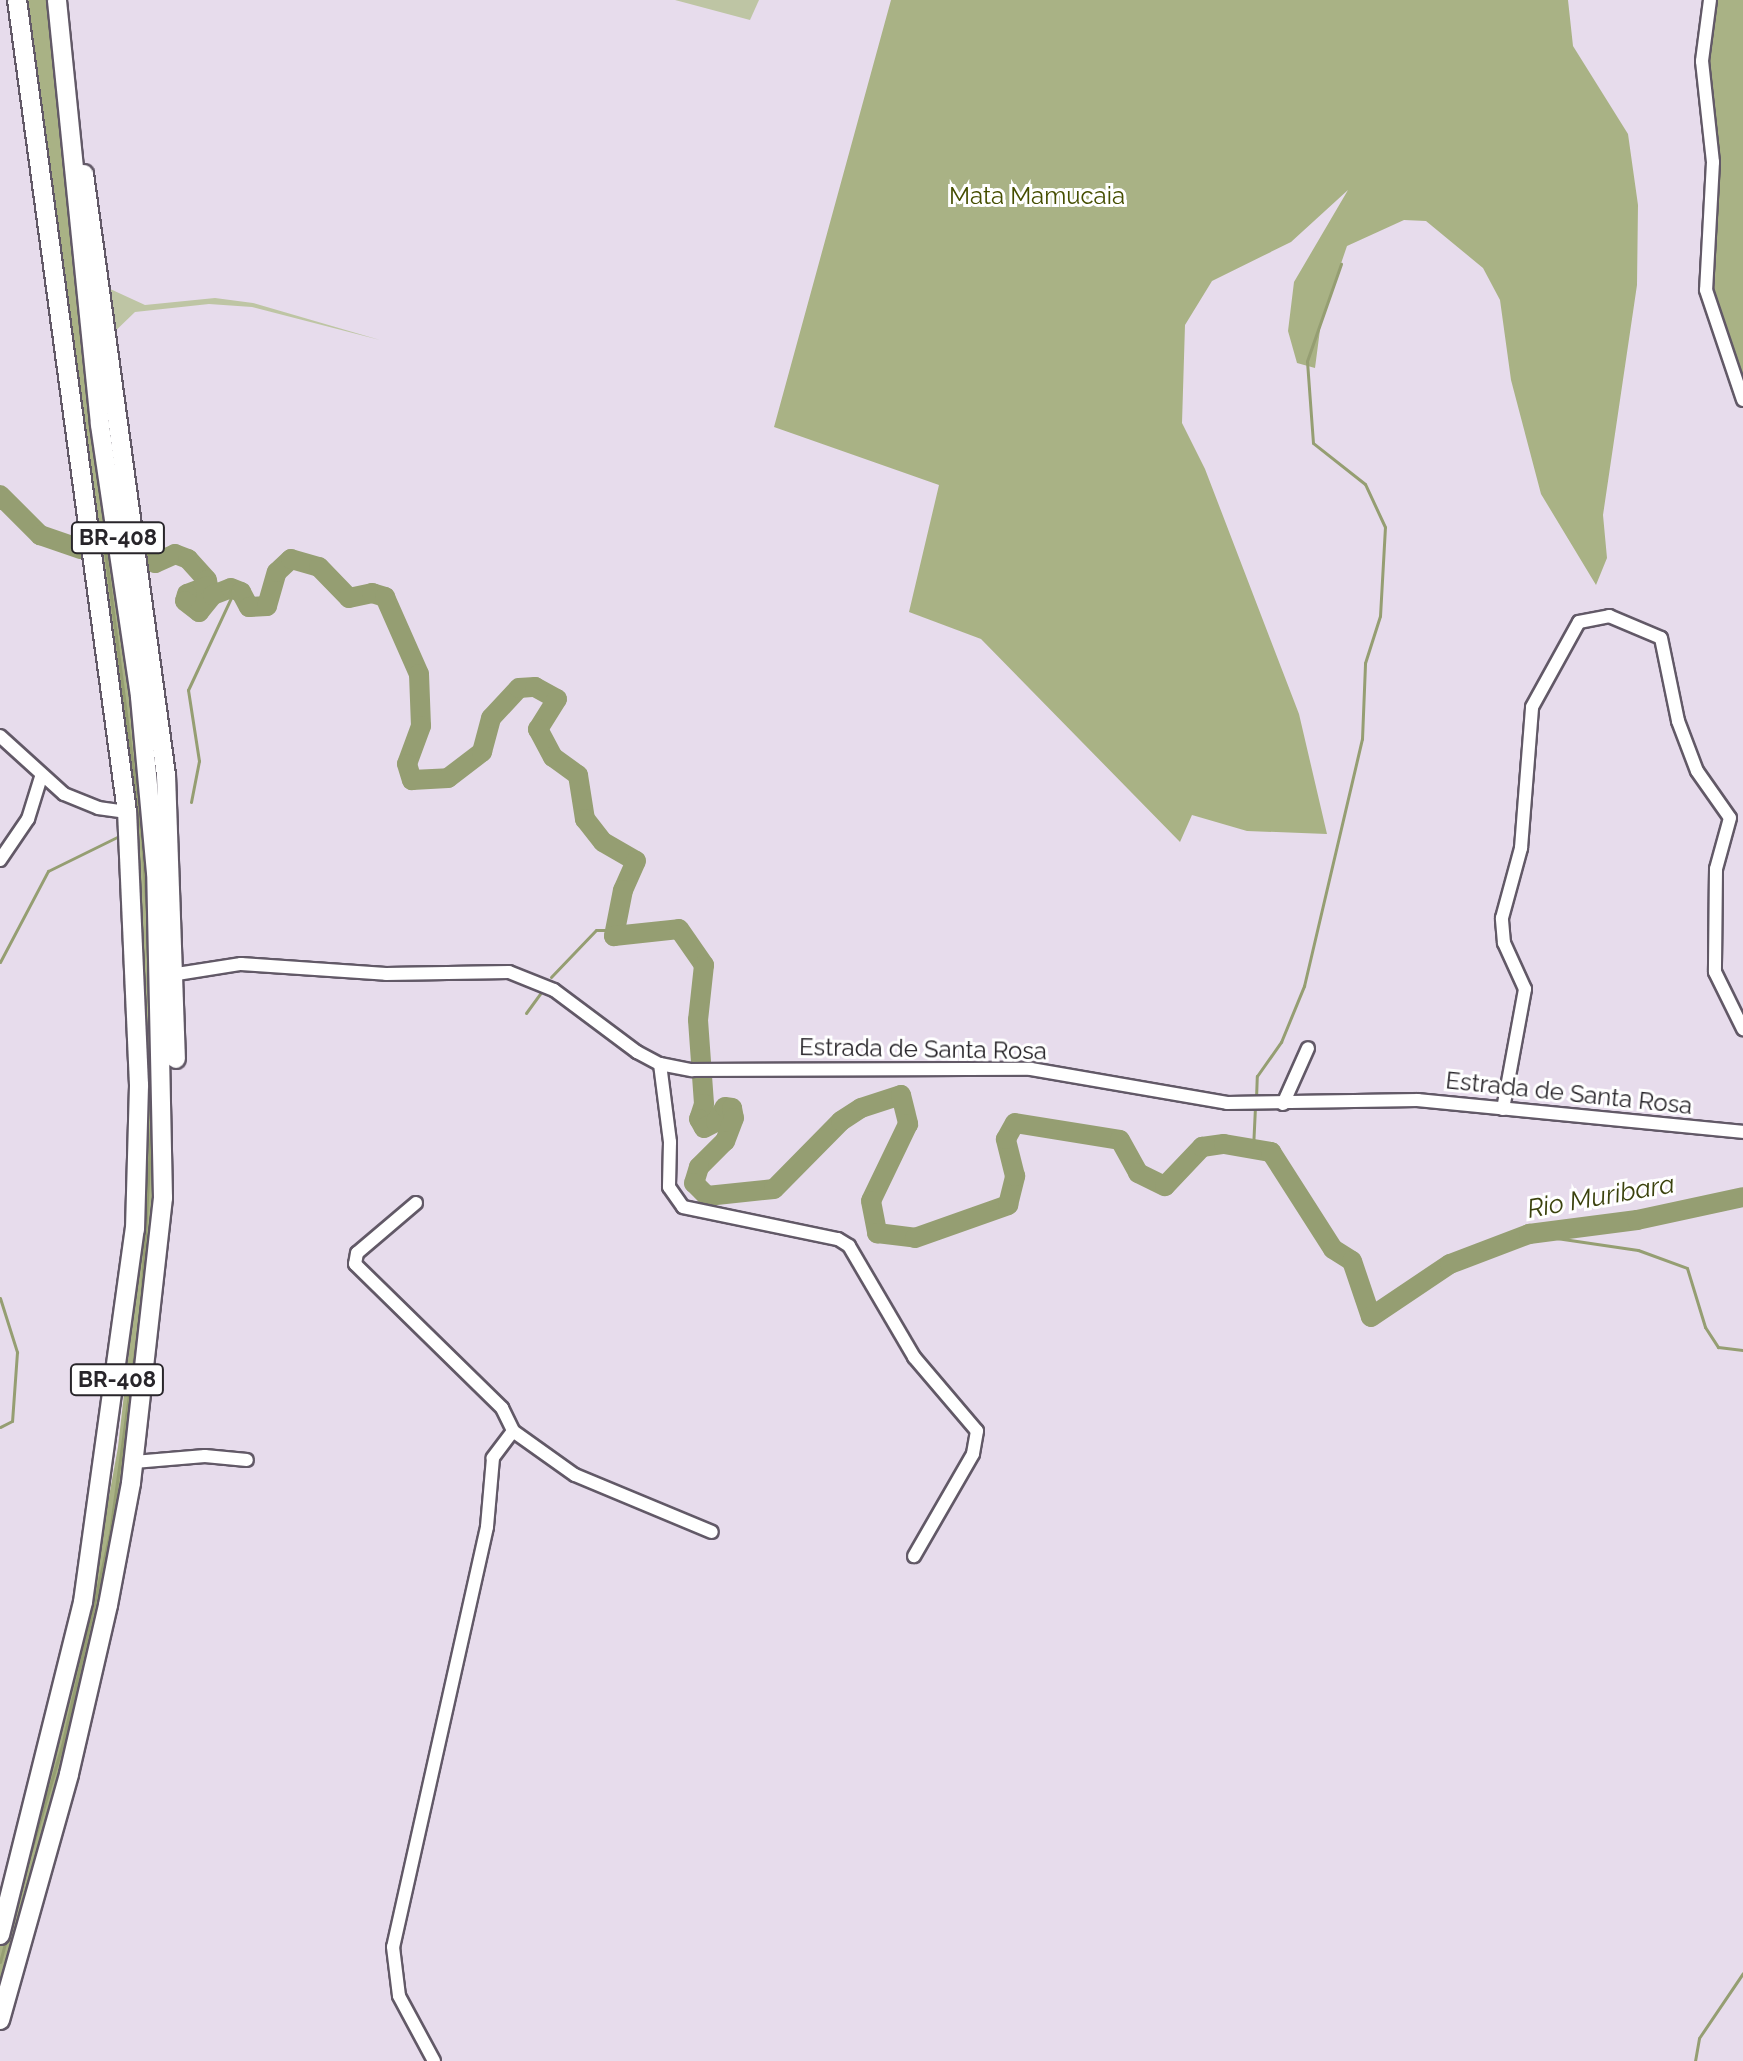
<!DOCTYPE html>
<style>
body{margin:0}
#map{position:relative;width:1743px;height:2061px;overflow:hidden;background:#e7dcec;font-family:Raleway,sans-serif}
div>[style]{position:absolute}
.green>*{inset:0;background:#bec5a4}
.forest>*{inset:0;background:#a9b285}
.stream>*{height:3px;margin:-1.5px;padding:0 1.5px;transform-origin:1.5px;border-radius:1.5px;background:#959e72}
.river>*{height:20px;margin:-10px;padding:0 10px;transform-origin:10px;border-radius:10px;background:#959e72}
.roads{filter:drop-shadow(2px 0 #625967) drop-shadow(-2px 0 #625967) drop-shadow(0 2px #625967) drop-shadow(0 -2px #625967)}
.minor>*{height:12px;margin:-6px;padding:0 6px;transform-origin:6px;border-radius:6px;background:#fff}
.highway>*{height:18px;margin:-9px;padding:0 9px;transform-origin:9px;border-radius:9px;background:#fff}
span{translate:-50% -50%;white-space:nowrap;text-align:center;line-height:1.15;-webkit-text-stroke:6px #fff;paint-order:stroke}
.shield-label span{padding:2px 6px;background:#fff;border:2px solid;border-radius:6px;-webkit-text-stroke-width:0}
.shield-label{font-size:22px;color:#28252a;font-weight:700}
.park-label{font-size:24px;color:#454e00}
.street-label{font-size:24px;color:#28252a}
.water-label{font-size:26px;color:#3b420d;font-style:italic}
</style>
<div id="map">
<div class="green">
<div style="clip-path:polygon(675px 0,759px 0,750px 20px)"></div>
<div style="clip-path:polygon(108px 288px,145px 305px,215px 298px,253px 303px,380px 340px,252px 307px,209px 304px,135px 312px,106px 340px)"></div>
</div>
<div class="forest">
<div style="clip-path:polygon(28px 0,49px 0,75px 272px,139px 743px,155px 938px,156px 1117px,154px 1204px,129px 1453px,111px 1554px,74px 1716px,0 1981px,0 1945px,86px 1623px,118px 1447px,142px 1237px,148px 1079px,138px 837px)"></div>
<div style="clip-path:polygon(891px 0,1568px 0,1573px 46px,1628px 134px,1638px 205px,1637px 285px,1603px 515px,1607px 558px,1596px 585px,1541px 494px,1511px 380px,1500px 300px,1483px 268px,1426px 221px,1404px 220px,1347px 246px,1321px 322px,1315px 368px,1297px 363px,1288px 331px,1294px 282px,1348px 190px,1291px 242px,1212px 281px,1185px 325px,1182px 423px,1205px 469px,1299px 714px,1327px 834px,1247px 831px,1192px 815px,1180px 842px,981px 639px,909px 612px,939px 485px,774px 427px)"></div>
<div style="clip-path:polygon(1716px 0,1743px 0,1743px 379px,1713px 302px,1719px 175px,1705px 83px)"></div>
</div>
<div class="stream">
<div style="left:105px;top:550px;width:289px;rotate:82.7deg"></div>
<div style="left:142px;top:837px;width:111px;rotate:86.4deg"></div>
<div style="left:191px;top:802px;width:42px;rotate:-79deg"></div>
<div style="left:199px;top:761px;width:72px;rotate:-98.8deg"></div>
<div style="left:188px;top:690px;width:111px;rotate:-65deg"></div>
<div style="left:0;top:962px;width:103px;rotate:-62.2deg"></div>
<div style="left:48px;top:871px;width:77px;rotate:-26.2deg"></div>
<div style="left:551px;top:977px;width:65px;rotate:-46.2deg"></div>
<div style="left:596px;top:930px;width:16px"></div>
<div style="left:526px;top:1013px;width:24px;rotate:-54deg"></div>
<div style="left:1256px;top:1099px;width:23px;rotate:-88deg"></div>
<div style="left:1257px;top:1076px;width:42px;rotate:-54.8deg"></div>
<div style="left:1281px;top:1042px;width:61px;rotate:-67.7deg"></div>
<div style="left:1304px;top:986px;width:254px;rotate:-76.8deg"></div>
<div style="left:1362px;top:739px;width:76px;rotate:-87.7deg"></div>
<div style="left:1365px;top:663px;width:49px;rotate:-72.3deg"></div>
<div style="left:1380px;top:616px;width:89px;rotate:-86.8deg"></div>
<div style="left:1385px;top:527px;width:47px;rotate:-114.9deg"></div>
<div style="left:1365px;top:484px;width:66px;rotate:-141.7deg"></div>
<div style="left:1313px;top:443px;width:82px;rotate:-94.2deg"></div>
<div style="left:1307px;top:361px;width:103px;rotate:-70.7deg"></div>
<div style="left:1253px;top:1149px;width:43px;rotate:-87.3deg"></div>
<div style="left:1529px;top:1234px;width:110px;rotate:8.4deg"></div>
<div style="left:1638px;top:1250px;width:52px;rotate:20.2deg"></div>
<div style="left:1687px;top:1268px;width:62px;rotate:73deg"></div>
<div style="left:1705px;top:1327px;width:24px;rotate:57deg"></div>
<div style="left:1718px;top:1347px;width:25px;rotate:7deg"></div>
<div style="left:0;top:1298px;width:57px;rotate:72.5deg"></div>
<div style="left:17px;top:1352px;width:69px;rotate:94.1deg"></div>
<div style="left:12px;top:1421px;width:13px;rotate:153deg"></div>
<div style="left:24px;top:1874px;width:134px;rotate:-73.5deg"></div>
<div style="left:62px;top:1746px;width:218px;rotate:-77.3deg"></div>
<div style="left:110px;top:1533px;width:229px;rotate:-82.2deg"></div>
<div style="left:141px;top:1306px;width:199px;rotate:-86.8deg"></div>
<div style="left:0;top:1962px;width:24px;rotate:-75deg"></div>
<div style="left:1695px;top:2061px;width:23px;rotate:-80deg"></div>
<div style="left:1699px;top:2038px;width:78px;rotate:-55.9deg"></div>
</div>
<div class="river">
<div style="left:0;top:495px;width:57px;rotate:45deg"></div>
<div style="left:40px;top:535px;width:43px;rotate:18.9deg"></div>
<div style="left:154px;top:552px;width:11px;rotate:85deg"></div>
<div style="left:155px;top:563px;width:22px;rotate:-24deg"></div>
<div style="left:175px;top:554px;width:14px;rotate:21deg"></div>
<div style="left:188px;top:559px;width:28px;rotate:48deg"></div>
<div style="left:207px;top:580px;width:6px;rotate:81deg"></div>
<div style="left:208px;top:586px;width:22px;rotate:159deg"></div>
<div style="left:187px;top:594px;width:7px;rotate:106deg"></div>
<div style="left:185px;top:601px;width:18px;rotate:38deg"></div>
<div style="left:199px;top:612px;width:22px;rotate:-51deg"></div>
<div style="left:213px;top:595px;width:19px;rotate:-21deg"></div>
<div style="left:231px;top:588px;width:11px;rotate:22deg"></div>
<div style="left:241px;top:592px;width:17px;rotate:62deg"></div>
<div style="left:249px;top:607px;width:18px;rotate:-3deg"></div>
<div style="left:267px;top:606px;width:35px;rotate:-74deg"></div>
<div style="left:277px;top:572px;width:19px;rotate:-43deg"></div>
<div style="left:291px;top:559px;width:29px;rotate:16deg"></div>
<div style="left:319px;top:567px;width:43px;rotate:45.9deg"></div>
<div style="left:349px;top:598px;width:24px;rotate:-12deg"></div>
<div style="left:372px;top:593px;width:14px;rotate:17deg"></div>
<div style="left:385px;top:597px;width:84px;rotate:66.2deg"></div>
<div style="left:419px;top:674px;width:52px;rotate:87.8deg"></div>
<div style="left:421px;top:726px;width:40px;rotate:110.2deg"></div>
<div style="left:407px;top:764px;width:17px;rotate:73deg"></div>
<div style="left:412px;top:780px;width:36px;rotate:-3deg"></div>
<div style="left:448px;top:778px;width:43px;rotate:-37.4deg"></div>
<div style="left:482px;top:752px;width:35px;rotate:-75deg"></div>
<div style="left:491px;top:718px;width:41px;rotate:-47deg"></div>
<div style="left:519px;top:688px;width:16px;rotate:-4deg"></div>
<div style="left:535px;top:687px;width:25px;rotate:29deg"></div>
<div style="left:557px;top:699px;width:36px;rotate:122deg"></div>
<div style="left:538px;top:729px;width:32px;rotate:62deg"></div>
<div style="left:553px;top:757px;width:31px;rotate:36deg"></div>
<div style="left:578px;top:775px;width:45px;rotate:81deg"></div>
<div style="left:585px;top:819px;width:29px;rotate:52deg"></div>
<div style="left:603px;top:842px;width:38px;rotate:30deg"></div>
<div style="left:636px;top:861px;width:32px;rotate:114deg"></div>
<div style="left:623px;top:890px;width:47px;rotate:101.1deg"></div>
<div style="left:614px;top:936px;width:65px;rotate:-6.1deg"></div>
<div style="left:679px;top:929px;width:44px;rotate:55.2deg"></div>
<div style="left:704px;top:965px;width:55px;rotate:96.2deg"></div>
<div style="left:698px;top:1020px;width:84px;rotate:85.9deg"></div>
<div style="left:704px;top:1104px;width:16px;rotate:108deg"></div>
<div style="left:699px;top:1119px;width:10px;rotate:61deg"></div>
<div style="left:704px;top:1128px;width:13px;rotate:-27deg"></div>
<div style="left:716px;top:1122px;width:17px;rotate:-59deg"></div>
<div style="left:725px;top:1107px;width:7px;rotate:8deg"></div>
<div style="left:732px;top:1108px;width:10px;rotate:79deg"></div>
<div style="left:734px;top:1118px;width:25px;rotate:111deg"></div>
<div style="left:725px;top:1141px;width:37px;rotate:135deg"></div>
<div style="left:699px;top:1167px;width:17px;rotate:107deg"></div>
<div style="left:694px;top:1183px;width:18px;rotate:45deg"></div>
<div style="left:707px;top:1196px;width:67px;rotate:-6deg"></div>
<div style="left:774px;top:1189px;width:95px;rotate:-45.4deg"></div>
<div style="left:841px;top:1121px;width:24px;rotate:-33deg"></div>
<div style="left:861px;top:1108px;width:42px;rotate:-18deg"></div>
<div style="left:901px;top:1095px;width:30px;rotate:76deg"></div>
<div style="left:908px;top:1124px;width:85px;rotate:115.7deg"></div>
<div style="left:871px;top:1201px;width:33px;rotate:79deg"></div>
<div style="left:877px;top:1233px;width:38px;rotate:7deg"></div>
<div style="left:915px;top:1238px;width:99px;rotate:-19.5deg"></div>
<div style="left:1008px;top:1205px;width:30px;rotate:-76deg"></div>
<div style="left:1015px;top:1176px;width:38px;rotate:-104deg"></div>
<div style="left:1006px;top:1139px;width:18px;rotate:-61deg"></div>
<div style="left:1015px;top:1123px;width:106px;rotate:9.2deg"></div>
<div style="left:1120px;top:1140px;width:38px;rotate:61deg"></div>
<div style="left:1138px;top:1173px;width:30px;rotate:26deg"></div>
<div style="left:1165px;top:1186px;width:54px;rotate:-46.5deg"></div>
<div style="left:1202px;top:1147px;width:22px;rotate:-8deg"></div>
<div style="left:1224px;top:1144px;width:48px;rotate:9.7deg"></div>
<div style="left:1271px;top:1152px;width:115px;rotate:57.4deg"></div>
<div style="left:1333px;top:1249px;width:22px;rotate:32deg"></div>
<div style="left:1352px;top:1261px;width:59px;rotate:71.3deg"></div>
<div style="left:1371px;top:1317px;width:95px;rotate:-33.9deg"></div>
<div style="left:1450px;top:1264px;width:85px;rotate:-20.8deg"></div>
<div style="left:1529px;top:1234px;width:109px;rotate:-7.4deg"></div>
<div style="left:1637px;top:1220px;width:108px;rotate:-12.2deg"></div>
</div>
<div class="roads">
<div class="minor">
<div style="left:1710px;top:0;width:62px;rotate:97.5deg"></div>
<div style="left:1702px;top:61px;width:102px;rotate:83.8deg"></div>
<div style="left:1713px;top:162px;width:128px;rotate:93.1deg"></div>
<div style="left:1706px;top:290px;width:116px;rotate:71.4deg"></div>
<div style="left:0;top:736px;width:86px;rotate:42.2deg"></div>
<div style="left:64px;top:794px;width:37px;rotate:22deg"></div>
<div style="left:98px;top:808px;width:29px;rotate:8deg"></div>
<div style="left:0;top:860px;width:50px;rotate:-55.7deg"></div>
<div style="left:28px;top:819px;width:44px;rotate:-72.8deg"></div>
<div style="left:177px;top:974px;width:65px;rotate:-8.9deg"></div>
<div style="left:241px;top:964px;width:145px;rotate:3.9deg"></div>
<div style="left:386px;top:974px;width:123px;rotate:-0.9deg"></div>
<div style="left:509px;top:972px;width:48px;rotate:21.8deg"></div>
<div style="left:554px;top:990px;width:104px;rotate:36.8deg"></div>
<div style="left:637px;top:1052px;width:26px;rotate:28deg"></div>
<div style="left:660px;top:1064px;width:33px;rotate:11deg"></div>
<div style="left:692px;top:1070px;width:339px;rotate:-0.2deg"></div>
<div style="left:1031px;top:1069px;width:199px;rotate:9.8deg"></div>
<div style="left:1227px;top:1103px;width:191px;rotate:-0.9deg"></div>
<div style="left:1418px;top:1100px;width:327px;rotate:5.6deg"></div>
<div style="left:660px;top:1064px;width:79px;rotate:82.7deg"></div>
<div style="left:670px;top:1142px;width:45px;rotate:91.3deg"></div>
<div style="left:669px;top:1187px;width:24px;rotate:55deg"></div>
<div style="left:683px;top:1207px;width:158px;rotate:11.7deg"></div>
<div style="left:838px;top:1239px;width:13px;rotate:32deg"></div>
<div style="left:849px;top:1246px;width:129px;rotate:59.6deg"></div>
<div style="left:914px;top:1357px;width:97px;rotate:49.6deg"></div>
<div style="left:977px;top:1431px;width:23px;rotate:100deg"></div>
<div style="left:973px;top:1454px;width:118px;rotate:120deg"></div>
<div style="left:1283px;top:1104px;width:61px;rotate:-65.9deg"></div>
<div style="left:1503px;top:1109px;width:122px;rotate:-79.6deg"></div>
<div style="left:1525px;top:989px;width:51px;rotate:-114.5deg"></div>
<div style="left:1504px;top:943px;width:25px;rotate:-95deg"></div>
<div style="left:1502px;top:918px;width:73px;rotate:-74.8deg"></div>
<div style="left:1521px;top:848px;width:141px;rotate:-85.5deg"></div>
<div style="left:1532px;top:707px;width:97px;rotate:-61.1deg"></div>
<div style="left:1579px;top:622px;width:31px;rotate:-11deg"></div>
<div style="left:1609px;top:616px;width:56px;rotate:22.9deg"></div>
<div style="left:1661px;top:638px;width:85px;rotate:78.4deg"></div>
<div style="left:1678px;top:721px;width:53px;rotate:69.2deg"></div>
<div style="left:1697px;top:771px;width:57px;rotate:54.9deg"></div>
<div style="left:1730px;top:818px;width:53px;rotate:105.4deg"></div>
<div style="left:1716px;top:869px;width:103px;rotate:90.6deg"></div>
<div style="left:1715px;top:972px;width:64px;rotate:63.8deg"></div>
<div style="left:416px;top:1203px;width:77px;rotate:139.7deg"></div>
<div style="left:357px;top:1253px;width:11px;rotate:100deg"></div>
<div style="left:355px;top:1264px;width:206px;rotate:44.4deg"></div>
<div style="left:502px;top:1408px;width:25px;rotate:64deg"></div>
<div style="left:513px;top:1431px;width:34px;rotate:127deg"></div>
<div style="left:493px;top:1458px;width:69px;rotate:95deg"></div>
<div style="left:487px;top:1527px;width:430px;rotate:102.6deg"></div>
<div style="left:393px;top:1947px;width:49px;rotate:83deg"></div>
<div style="left:399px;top:1996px;width:74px;rotate:61.7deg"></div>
<div style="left:513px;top:1431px;width:76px;rotate:35.4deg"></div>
<div style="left:575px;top:1475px;width:148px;rotate:22.6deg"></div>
<div style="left:134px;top:1462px;width:71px;rotate:-4.8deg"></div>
<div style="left:205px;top:1456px;width:42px;rotate:5.4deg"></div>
</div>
<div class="highway">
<div style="left:84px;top:174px;width:607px;rotate:82.23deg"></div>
<div style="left:166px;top:775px;width:284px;rotate:88deg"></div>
<div style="left:0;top:1935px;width:343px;rotate:-76deg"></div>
<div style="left:83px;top:1602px;width:377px;rotate:-82.1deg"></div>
<div style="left:135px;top:1229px;width:144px;rotate:-88.4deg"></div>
<div style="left:139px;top:1085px;width:273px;rotate:-92.5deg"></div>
<div style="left:127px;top:812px;width:819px;rotate:-97.71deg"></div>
<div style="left:0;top:2020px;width:255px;rotate:-74.3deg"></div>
<div style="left:69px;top:1774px;width:173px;rotate:-77deg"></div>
<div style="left:108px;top:1605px;width:124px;rotate:-79.3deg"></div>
<div style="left:131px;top:1483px;width:287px;rotate:-83.6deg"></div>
<div style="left:163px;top:1198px;width:325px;rotate:-91.2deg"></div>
<div style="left:156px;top:873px;width:178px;rotate:-95.2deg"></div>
<div style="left:140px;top:696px;width:275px;rotate:-98.4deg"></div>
<div style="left:100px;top:424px;width:426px;rotate:-95.8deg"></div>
</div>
</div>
<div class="shield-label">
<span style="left:118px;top:538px">BR-408</span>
<span style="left:117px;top:1380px">BR-408</span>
</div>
<div class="park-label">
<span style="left:1037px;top:196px">Mata Mamucaia</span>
</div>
<div class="street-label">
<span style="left:923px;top:1049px;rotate:1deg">Estrada de Santa Rosa</span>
<span style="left:1569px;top:1093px;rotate:6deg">Estrada de Santa Rosa</span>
</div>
<div class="water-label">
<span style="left:1601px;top:1197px;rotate:-10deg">Rio Muribara</span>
</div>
</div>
